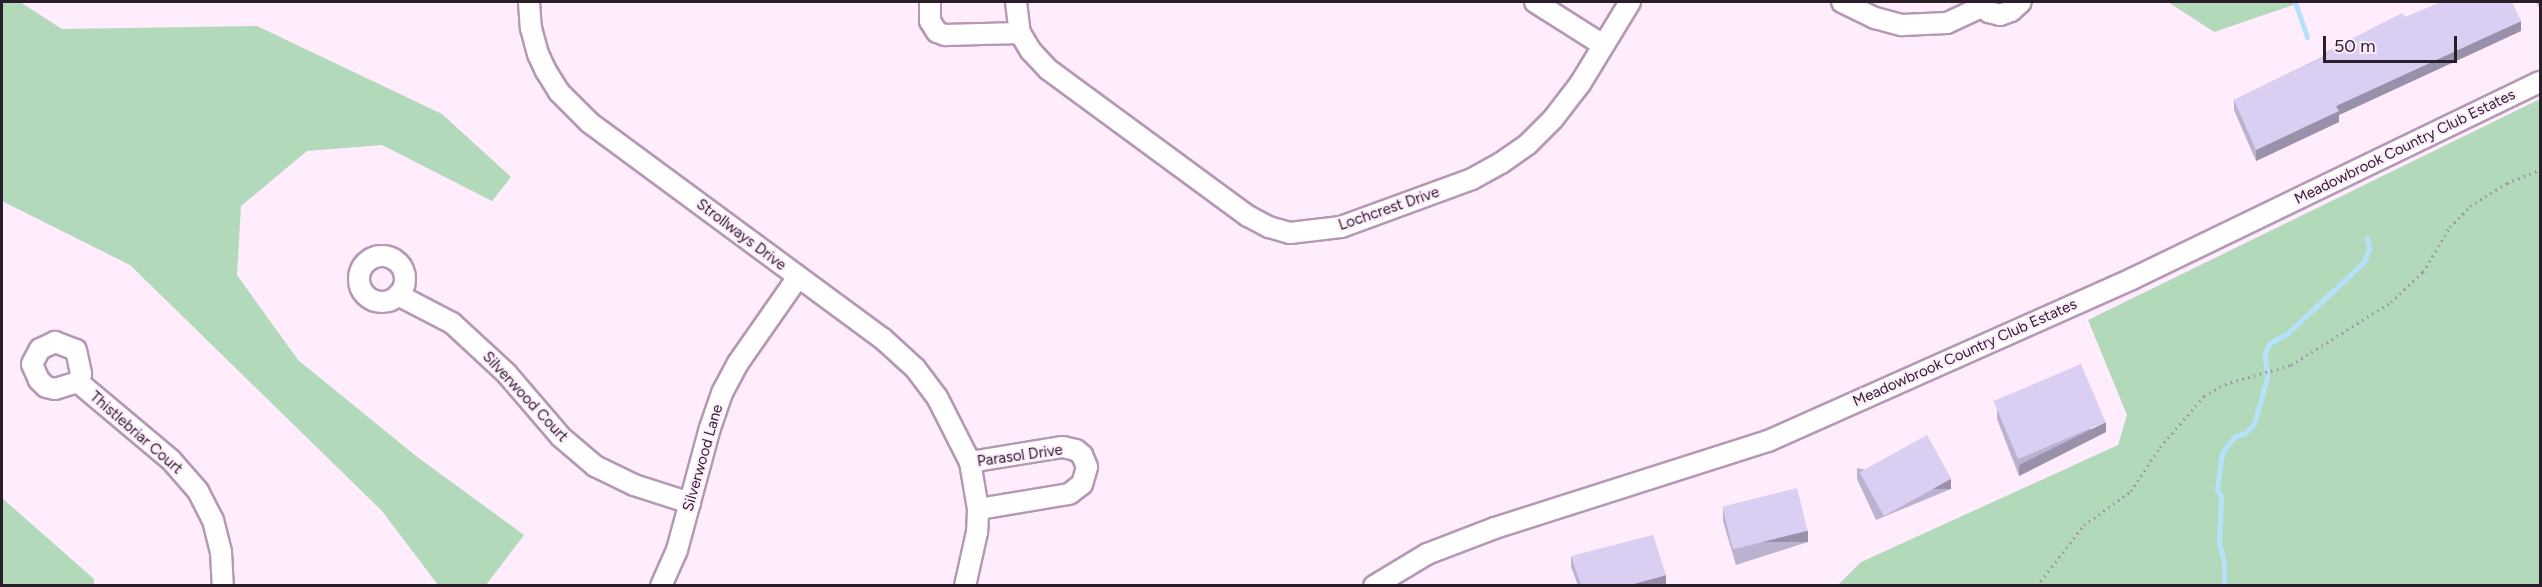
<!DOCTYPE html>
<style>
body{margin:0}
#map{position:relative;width:2542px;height:587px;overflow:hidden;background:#ffedfe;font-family:Figtree,sans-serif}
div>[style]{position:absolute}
.green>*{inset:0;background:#b1d9ba}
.stream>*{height:5px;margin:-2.5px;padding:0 2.5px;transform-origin:2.5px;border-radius:2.5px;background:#b6e1fa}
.path>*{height:3px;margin-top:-1.5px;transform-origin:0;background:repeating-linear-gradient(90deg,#a092a0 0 1.5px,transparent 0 6px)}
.roads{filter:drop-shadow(2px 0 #b599b4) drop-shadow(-2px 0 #b599b4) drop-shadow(0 2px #b599b4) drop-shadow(0 -2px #b599b4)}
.street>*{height:20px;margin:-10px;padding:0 10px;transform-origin:10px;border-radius:10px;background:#fff}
.street>.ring{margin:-10px;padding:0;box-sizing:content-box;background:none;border:20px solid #fff;border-radius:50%}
.wall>*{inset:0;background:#bbb2d0}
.shaded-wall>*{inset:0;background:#9991a9;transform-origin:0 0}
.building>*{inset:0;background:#dacff2;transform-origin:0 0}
span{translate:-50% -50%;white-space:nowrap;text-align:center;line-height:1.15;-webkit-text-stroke:4.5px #ffedfe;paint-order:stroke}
.street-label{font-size:15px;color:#291e29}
.frame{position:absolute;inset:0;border:3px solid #291e29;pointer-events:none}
.scale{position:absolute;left:2323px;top:36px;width:134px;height:27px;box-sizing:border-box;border:3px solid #291e29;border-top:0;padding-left:8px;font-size:18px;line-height:21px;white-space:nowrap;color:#291e29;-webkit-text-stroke:4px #ffedfe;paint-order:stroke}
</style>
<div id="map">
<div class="green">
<div style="clip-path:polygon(2px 2px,20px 2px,62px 29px,257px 26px,442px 114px,511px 177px,492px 201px,382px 145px,307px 151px,241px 206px,237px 275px,298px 360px,416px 456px,524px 535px,486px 585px,438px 585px,382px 511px,130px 265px,2px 201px)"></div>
<div style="clip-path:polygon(2168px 2px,2302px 2px,2214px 32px)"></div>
<div style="clip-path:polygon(2540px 99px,2540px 585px,1838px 585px,1861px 562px,2118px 445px,2127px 415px,2088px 320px)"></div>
<div style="clip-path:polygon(2px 498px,94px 579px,94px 585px,2px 585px)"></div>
</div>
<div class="stream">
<div style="left:2295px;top:2px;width:37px;rotate:71deg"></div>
<div style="left:2224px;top:586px;width:24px;rotate:-90deg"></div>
<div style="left:2224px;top:562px;width:21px;rotate:-104deg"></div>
<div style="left:2219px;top:542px;width:46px;rotate:-87.5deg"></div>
<div style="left:2221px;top:496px;width:8px;rotate:-120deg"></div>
<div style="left:2217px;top:489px;width:36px;rotate:-82deg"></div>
<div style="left:2222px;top:453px;width:20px;rotate:-53deg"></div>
<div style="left:2234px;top:437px;width:12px;rotate:-20deg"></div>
<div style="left:2245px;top:433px;width:13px;rotate:-45deg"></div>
<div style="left:2254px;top:424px;width:48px;rotate:-74.2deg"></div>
<div style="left:2267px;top:378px;width:24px;rotate:-95deg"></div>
<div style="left:2265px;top:354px;width:11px;rotate:-68deg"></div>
<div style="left:2269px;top:344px;width:22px;rotate:-30deg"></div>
<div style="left:2288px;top:333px;width:104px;rotate:-43.1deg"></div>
<div style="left:2364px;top:262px;width:14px;rotate:-69deg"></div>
<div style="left:2369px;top:249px;width:11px;rotate:-100deg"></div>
</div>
<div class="path">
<div style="left:2037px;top:586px;width:77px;rotate:-52.4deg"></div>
<div style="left:2084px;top:525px;width:58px;rotate:-35.9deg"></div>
<div style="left:2131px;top:491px;width:53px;rotate:-56.6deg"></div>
<div style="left:2160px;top:447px;width:67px;rotate:-49.2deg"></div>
<div style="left:2204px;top:396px;width:24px;rotate:-30deg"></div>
<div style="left:2225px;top:384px;width:69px;rotate:-16.1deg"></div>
<div style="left:2291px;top:365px;width:118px;rotate:-32.2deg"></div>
<div style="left:2391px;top:302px;width:44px;rotate:-43.2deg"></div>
<div style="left:2423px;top:272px;width:52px;rotate:-59deg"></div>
<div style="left:2450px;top:227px;width:29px;rotate:-46deg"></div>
<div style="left:2470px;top:206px;width:44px;rotate:-31.9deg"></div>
<div style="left:2507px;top:183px;width:35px;rotate:-22deg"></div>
</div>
<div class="roads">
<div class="street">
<div style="left:529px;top:2px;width:26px;rotate:86deg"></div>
<div style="left:531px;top:28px;width:27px;rotate:75deg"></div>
<div style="left:538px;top:54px;width:19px;rotate:65deg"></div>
<div style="left:546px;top:71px;width:25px;rotate:58deg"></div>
<div style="left:559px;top:92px;width:44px;rotate:45deg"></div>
<div style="left:590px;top:123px;width:363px;rotate:36.4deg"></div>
<div style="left:882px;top:338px;width:45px;rotate:42.3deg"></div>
<div style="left:915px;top:368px;width:36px;rotate:53deg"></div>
<div style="left:937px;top:397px;width:73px;rotate:63.1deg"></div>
<div style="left:970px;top:462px;width:48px;rotate:80.3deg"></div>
<div style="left:978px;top:509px;width:23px;rotate:92deg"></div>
<div style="left:977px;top:532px;width:55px;rotate:102.5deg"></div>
<div style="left:930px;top:2px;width:19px;rotate:90deg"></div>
<div style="left:930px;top:21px;width:13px;rotate:58deg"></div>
<div style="left:937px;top:32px;width:9px;rotate:21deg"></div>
<div style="left:945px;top:35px;width:75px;rotate:-1.5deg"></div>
<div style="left:1016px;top:2px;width:31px;rotate:83deg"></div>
<div style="left:1020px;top:33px;width:21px;rotate:59deg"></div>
<div style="left:1031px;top:51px;width:26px;rotate:47deg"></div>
<div style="left:1049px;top:70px;width:247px;rotate:36.3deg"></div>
<div style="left:1248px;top:216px;width:24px;rotate:28deg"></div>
<div style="left:1269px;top:227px;width:22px;rotate:16deg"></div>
<div style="left:1290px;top:233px;width:51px;rotate:-6.7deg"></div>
<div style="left:1341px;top:227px;width:140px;rotate:-20.1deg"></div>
<div style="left:1472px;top:179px;width:33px;rotate:-29deg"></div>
<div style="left:1501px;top:163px;width:33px;rotate:-35deg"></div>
<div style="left:1528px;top:144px;width:35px;rotate:-45deg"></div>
<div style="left:1553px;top:119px;width:44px;rotate:-52.4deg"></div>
<div style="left:1580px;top:84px;width:96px;rotate:-58.6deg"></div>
<div style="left:1535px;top:2px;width:80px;rotate:32.3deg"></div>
<div style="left:1842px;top:2px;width:37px;rotate:26deg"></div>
<div style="left:1875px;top:18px;width:28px;rotate:15deg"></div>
<div style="left:1902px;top:25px;width:45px;rotate:-2.5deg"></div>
<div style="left:1947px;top:23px;width:38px;rotate:-25deg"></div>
<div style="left:1980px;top:2px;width:5px;rotate:68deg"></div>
<div style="left:1982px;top:7px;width:9px;rotate:36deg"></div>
<div style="left:1989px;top:12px;width:11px;rotate:15deg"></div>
<div style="left:2000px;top:15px;width:12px;rotate:-20deg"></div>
<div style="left:2011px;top:11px;width:13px;rotate:-42deg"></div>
<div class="ring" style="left:359px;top:256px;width:26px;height:26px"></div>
<div style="left:398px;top:295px;width:61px;rotate:27.4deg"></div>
<div style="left:452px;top:323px;width:75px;rotate:42.8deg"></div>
<div style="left:507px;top:374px;width:83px;rotate:49.4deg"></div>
<div style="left:561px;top:437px;width:45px;rotate:40.5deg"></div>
<div style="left:595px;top:466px;width:43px;rotate:26deg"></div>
<div style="left:634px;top:485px;width:59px;rotate:17.8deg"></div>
<div style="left:55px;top:342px;width:22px;rotate:21deg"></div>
<div style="left:76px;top:350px;width:25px;rotate:78deg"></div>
<div style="left:81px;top:374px;width:9px;rotate:111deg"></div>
<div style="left:78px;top:382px;width:24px;rotate:163deg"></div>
<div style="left:55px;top:389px;width:9px;rotate:-167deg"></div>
<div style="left:46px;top:387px;width:10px;rotate:-135deg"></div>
<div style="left:39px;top:380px;width:17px;rotate:-114deg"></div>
<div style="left:32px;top:364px;width:17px;rotate:-62deg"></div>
<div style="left:40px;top:349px;width:17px;rotate:-25deg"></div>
<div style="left:78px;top:382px;width:121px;rotate:40deg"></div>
<div style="left:171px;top:460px;width:41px;rotate:48.9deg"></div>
<div style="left:198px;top:491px;width:33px;rotate:63deg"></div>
<div style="left:213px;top:520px;width:33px;rotate:76deg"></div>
<div style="left:221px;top:552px;width:34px;rotate:87deg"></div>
<div style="left:970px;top:462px;width:94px;rotate:-9.2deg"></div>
<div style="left:1063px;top:447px;width:13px;rotate:13deg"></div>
<div style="left:1076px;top:450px;width:8px;rotate:40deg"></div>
<div style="left:1082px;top:455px;width:13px;rotate:67deg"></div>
<div style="left:1087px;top:467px;width:18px;rotate:106deg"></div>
<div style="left:1082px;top:484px;width:16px;rotate:142deg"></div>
<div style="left:1069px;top:494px;width:92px;rotate:170.6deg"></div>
<div style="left:661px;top:586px;width:39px;rotate:-66deg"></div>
<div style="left:677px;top:550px;width:126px;rotate:-74.9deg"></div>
<div style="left:710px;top:428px;width:37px;rotate:-71deg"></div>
<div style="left:722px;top:393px;width:34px;rotate:-62deg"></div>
<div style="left:738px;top:363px;width:105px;rotate:-55.1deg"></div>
<div style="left:1374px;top:586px;width:62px;rotate:-31.1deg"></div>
<div style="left:1427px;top:554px;width:73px;rotate:-20.9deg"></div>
<div style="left:1495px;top:528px;width:287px;rotate:-17.7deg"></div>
<div style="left:1768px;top:441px;width:398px;rotate:-24deg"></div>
<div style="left:2132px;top:279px;width:453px;rotate:-25.8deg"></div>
</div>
</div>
<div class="wall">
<div style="clip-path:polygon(2536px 2px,2541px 2px,2541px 11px)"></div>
<div style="clip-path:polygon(2405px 17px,2521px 31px,2339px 115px,2339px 122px,2256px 161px,2234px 110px,2234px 100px,2326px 55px,2326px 52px)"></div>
<div style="clip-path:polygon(1997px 408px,2106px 432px,2019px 476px,1997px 419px)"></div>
<div style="clip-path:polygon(1857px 468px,1951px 489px,1876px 520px,1857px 479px)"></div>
<div style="clip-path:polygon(1723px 510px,1808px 542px,1736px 565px,1723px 521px)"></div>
<div style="clip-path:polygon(1571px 556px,1666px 585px,1578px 585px,1571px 567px)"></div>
</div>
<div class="shaded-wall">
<div style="clip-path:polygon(2521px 21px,2521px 31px,2339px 115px,2339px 122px,2256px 161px,2256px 150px,2336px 106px)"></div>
<div style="clip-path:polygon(2106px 422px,2106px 432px,2019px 476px,2019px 465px)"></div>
<div style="left:1951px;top:479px;width:10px;height:81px;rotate:90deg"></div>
<div style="left:1808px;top:531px;width:11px;height:76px;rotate:90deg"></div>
<div style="clip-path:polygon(1666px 575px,1666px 585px,1630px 585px)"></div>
</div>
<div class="building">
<div style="clip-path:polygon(2441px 2px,2512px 2px,2521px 21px,2336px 106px,2339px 111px,2256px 150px,2234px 100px,2327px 55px,2326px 52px,2402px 13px,2405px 17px)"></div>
<div style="left:2081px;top:364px;width:63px;height:95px;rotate:67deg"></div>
<div style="left:1927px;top:435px;width:50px;height:77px;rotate:61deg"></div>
<div style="left:1797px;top:488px;width:44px;height:77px;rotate:76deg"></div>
<div style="clip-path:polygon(1653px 535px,1666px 575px,1630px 585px,1581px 585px,1571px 556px)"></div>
</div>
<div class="street-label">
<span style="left:2405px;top:147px;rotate:-26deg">Meadowbrook Country Club Estates</span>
<span style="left:1389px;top:209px;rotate:-19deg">Lochcrest Drive</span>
<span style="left:741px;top:235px;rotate:37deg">Strollways Drive</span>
<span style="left:1965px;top:353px;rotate:-24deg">Meadowbrook Country Club Estates</span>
<span style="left:525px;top:397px;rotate:47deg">Silverwood Court</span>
<span style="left:136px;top:433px;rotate:41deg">Thistlebriar Court</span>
<span style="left:1020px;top:456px;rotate:-8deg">Parasol Drive</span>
<span style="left:703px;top:458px;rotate:-74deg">Silverwood Lane</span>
</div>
<div class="frame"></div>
<div class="scale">50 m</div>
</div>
